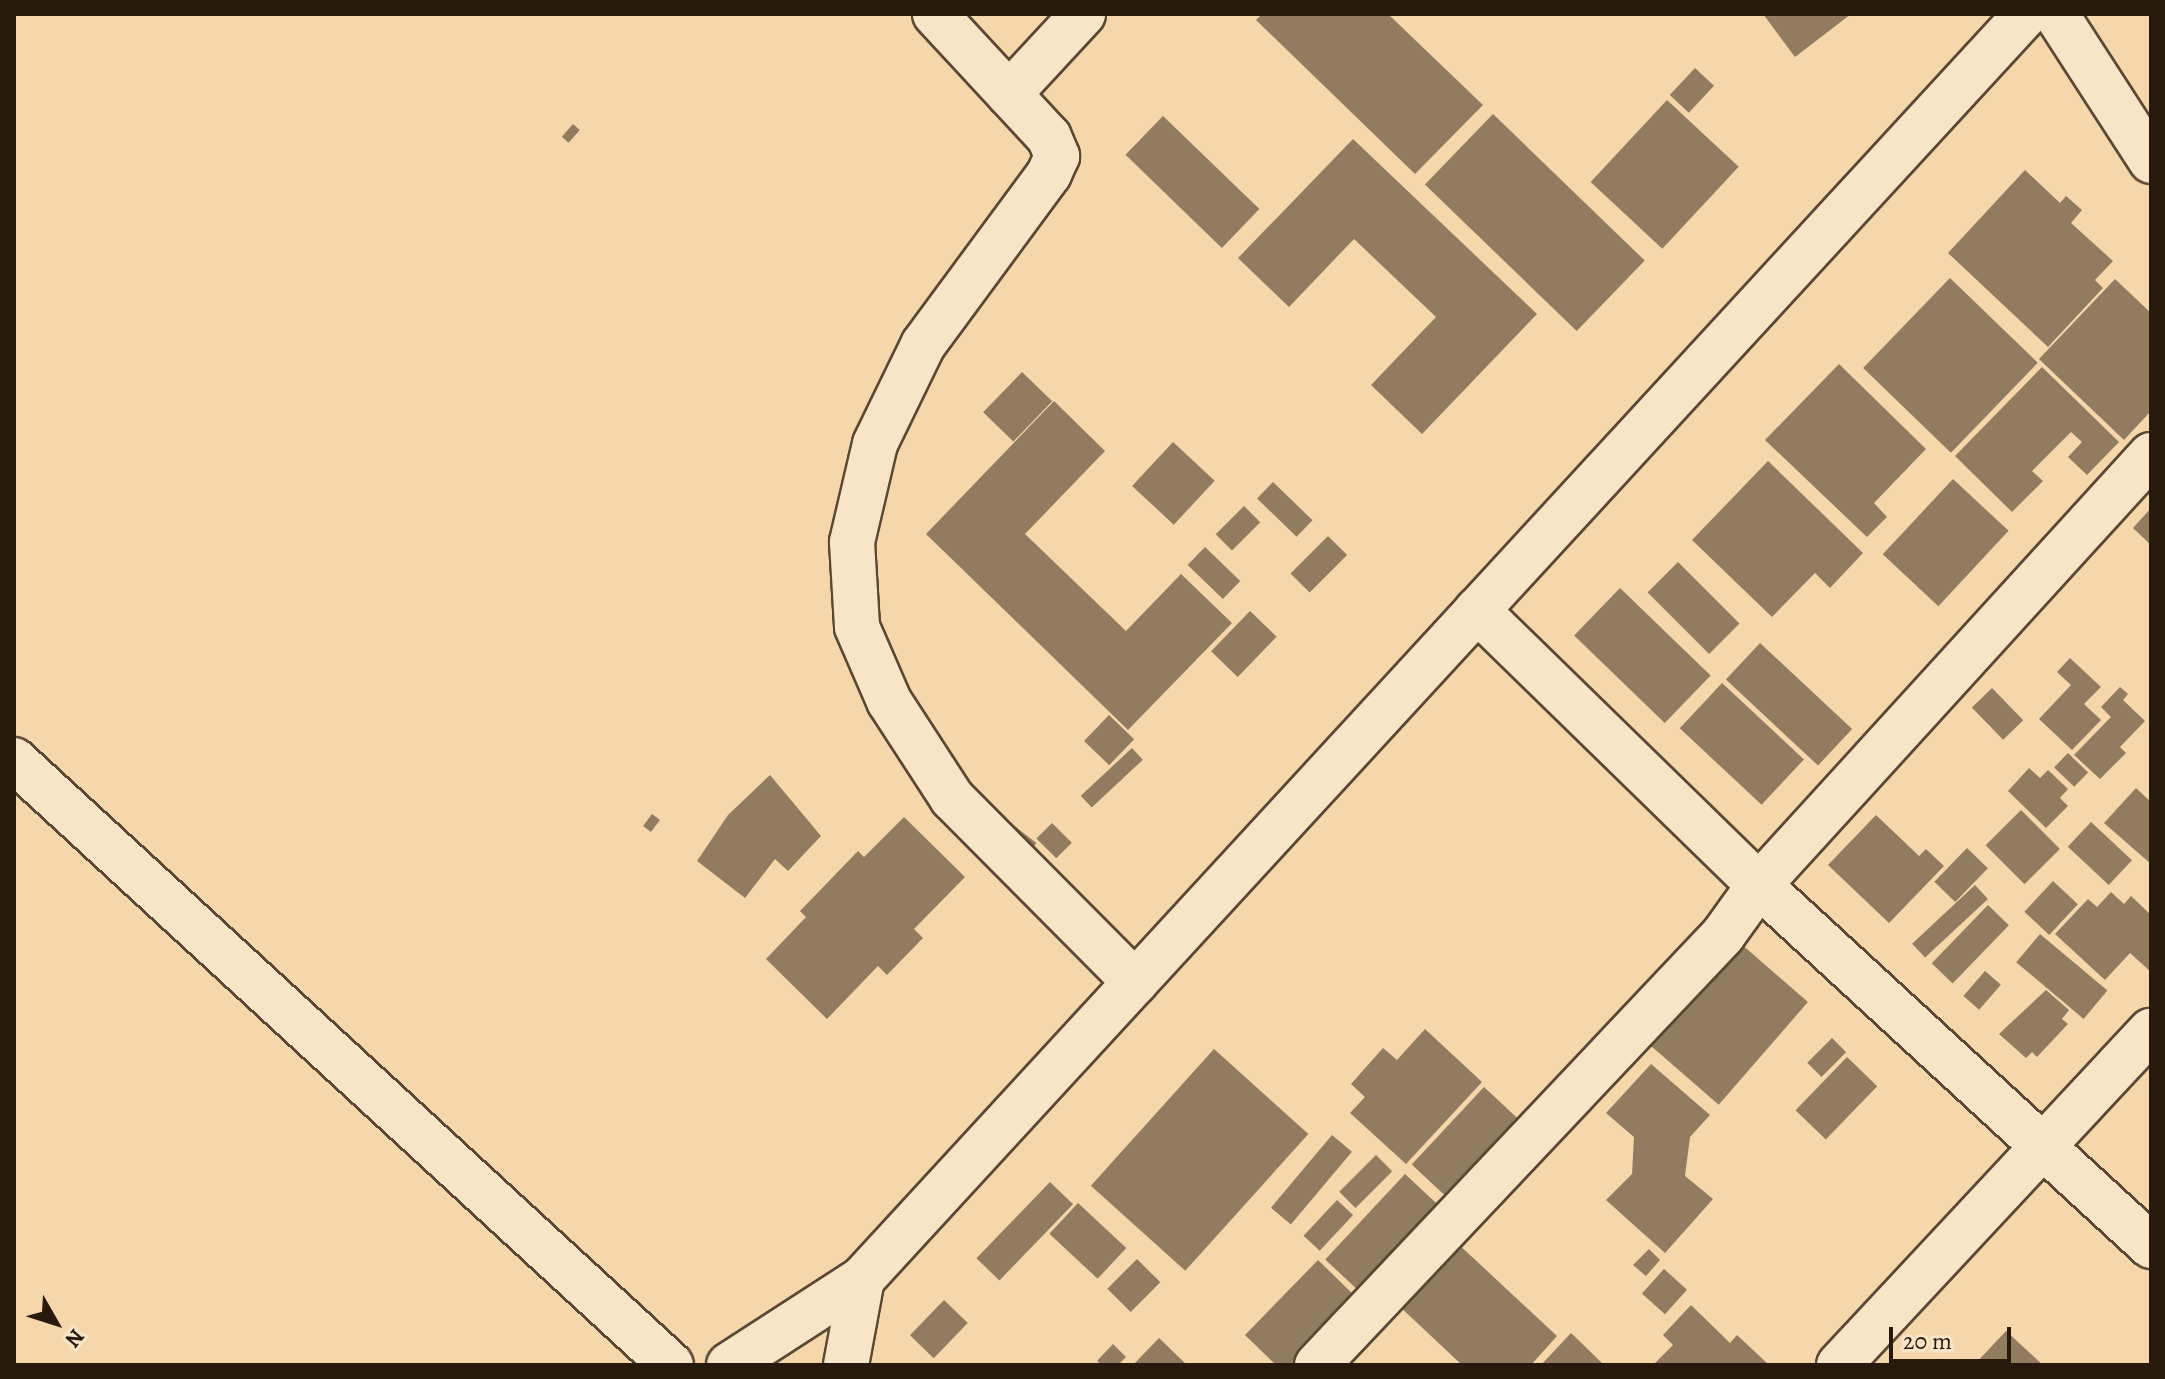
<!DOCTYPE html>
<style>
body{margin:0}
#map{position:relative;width:2165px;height:1379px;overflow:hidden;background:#f5d7ab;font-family:Alegreya,serif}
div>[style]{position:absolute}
.building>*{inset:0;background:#927c5f;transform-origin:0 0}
.roads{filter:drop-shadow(2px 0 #5a4834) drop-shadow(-2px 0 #5a4834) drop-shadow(0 2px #5a4834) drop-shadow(0 -2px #5a4834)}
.minor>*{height:44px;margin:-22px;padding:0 22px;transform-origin:22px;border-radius:22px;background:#f8e5c8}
span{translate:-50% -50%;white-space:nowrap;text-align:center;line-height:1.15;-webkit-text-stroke:6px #f8e5c8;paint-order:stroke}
.frame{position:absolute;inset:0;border:16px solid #27190c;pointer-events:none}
.north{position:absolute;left:16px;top:1283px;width:80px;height:80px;-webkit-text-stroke:6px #f8e5c8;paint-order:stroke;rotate:129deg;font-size:22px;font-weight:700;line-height:32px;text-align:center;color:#27190c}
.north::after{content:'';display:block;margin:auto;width:28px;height:36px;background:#27190c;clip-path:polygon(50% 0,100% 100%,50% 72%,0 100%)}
.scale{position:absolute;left:1889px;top:1327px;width:122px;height:36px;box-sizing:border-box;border:4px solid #27190c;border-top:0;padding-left:10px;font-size:24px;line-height:28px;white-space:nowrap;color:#27190c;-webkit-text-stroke:6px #f8e5c8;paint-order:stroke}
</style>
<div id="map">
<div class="building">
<div style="clip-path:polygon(1262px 14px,1388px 14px,1483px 105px,1415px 174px,1256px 20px)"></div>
<div style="clip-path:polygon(1763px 14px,1851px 14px,1795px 57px)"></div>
<div style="left:1695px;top:68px;width:26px;height:37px;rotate:43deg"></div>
<div style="left:1667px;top:100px;width:98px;height:112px;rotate:43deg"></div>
<div style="left:1493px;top:114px;width:211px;height:98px;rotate:44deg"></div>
<div style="left:1163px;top:116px;width:134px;height:54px;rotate:44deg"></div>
<div style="left:573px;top:124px;width:9px;height:17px;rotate:41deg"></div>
<div style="clip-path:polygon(1353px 139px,1537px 314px,1422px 434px,1371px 385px,1436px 317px,1354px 239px,1289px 307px,1238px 258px)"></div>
<div style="clip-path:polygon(2025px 170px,2060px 203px,2066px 196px,2082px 210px,2071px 223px,2113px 261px,2095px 280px,2103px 288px,2048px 347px,1948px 253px)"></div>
<div style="left:1950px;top:278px;width:122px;height:125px;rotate:44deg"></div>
<div style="clip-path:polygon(2115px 279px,2151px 313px,2151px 411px,2124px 440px,2039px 359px)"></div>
<div style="clip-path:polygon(1839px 364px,1926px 449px,1874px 503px,1887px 517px,1867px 537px,1765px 440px)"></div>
<div style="clip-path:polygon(2042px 367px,2119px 442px,2087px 475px,2068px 457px,2082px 442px,2071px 432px,2032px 471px,2043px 481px,2012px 512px,1955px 456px)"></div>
<div style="left:1022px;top:372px;width:42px;height:56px;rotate:44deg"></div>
<div style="clip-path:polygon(1054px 401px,1105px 451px,1025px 534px,1126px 631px,1181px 574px,1232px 623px,1128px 730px,926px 534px)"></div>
<div style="left:1173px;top:442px;width:57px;height:60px;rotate:43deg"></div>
<div style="clip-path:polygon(1768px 461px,1863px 553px,1830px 588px,1815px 573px,1772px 617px,1692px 540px)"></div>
<div style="left:1953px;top:479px;width:76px;height:103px;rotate:43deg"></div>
<div style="left:1273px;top:482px;width:55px;height:23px;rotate:44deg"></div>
<div style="left:1244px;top:506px;width:23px;height:40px;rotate:45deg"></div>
<div style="clip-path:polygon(2151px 508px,2151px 545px,2133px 528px)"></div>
<div style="left:1328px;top:536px;width:27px;height:53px;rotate:45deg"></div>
<div style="left:1205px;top:547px;width:49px;height:25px;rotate:44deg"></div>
<div style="left:1678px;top:562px;width:87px;height:43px;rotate:45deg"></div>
<div style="left:1620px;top:588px;width:126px;height:66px;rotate:44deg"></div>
<div style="left:1250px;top:611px;width:37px;height:56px;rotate:44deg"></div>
<div style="left:1760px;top:643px;width:126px;height:50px;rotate:43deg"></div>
<div style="clip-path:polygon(2070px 658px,2101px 687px,2084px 704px,2101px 720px,2072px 750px,2039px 719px,2071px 685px,2057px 672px)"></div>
<div style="left:1722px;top:683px;width:112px;height:62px;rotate:43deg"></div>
<div style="clip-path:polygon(2120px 687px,2128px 694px,2123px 700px,2145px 721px,2120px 747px,2126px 753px,2100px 779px,2074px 755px,2111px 717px,2101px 707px)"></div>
<div style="left:1992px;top:688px;width:45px;height:28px;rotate:46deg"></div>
<div style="left:1109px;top:715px;width:35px;height:36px;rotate:44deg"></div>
<div style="left:1132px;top:748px;width:16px;height:70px;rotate:47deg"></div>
<div style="left:2068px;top:753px;width:28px;height:20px;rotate:44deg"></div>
<div style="clip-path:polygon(2029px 768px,2040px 778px,2048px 770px,2068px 789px,2060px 798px,2068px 806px,2046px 828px,2008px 791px)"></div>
<div style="clip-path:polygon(770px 775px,821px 836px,788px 871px,775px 859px,745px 898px,697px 861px,728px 815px)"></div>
<div style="clip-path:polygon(2136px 788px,2151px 802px,2151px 864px,2104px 823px)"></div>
<div style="left:2021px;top:810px;width:55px;height:50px;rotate:45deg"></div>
<div style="left:652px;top:814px;width:10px;height:15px;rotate:37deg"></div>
<div style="clip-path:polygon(1876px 815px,1919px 856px,1926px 849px,1944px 866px,1889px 923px,1828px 865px)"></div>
<div style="clip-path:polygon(904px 817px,965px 877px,914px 929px,923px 938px,887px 975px,878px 966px,827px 1019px,766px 959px,806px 917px,800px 911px,858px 851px,864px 857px)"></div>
<div style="left:2091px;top:822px;width:56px;height:34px;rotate:43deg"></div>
<div style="left:1052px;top:823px;width:28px;height:22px;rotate:45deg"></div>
<div style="left:1012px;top:824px;width:31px;height:16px;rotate:38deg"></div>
<div style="left:1967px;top:848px;width:29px;height:47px;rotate:44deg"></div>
<div style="left:2053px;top:881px;width:34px;height:42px;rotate:43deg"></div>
<div style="left:1975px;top:885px;width:19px;height:86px;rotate:47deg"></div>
<div style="clip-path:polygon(2111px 892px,2124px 904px,2131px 896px,2151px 915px,2151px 972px,2130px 953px,2105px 980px,2055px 934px,2088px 899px,2097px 907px)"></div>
<div style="left:1988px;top:905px;width:29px;height:81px;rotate:44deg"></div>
<div style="left:2040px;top:934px;width:88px;height:37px;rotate:40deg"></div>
<div style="left:1740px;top:943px;width:90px;height:136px;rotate:41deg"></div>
<div style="left:1985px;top:971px;width:21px;height:33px;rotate:41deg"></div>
<div style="clip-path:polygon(2046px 990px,2069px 1010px,2062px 1019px,2068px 1024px,2037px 1057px,2032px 1052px,2026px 1058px,1999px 1034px)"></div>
<div style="clip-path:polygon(1425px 1029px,1482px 1082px,1406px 1164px,1350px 1113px,1365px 1097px,1351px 1084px,1383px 1048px,1397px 1060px)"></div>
<div style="left:1832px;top:1038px;width:20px;height:35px;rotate:45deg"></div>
<div style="left:1214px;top:1049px;width:127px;height:184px;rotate:42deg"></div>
<div style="left:1847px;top:1057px;width:42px;height:74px;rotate:44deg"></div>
<div style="clip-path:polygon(1651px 1064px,1710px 1115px,1690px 1137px,1685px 1176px,1713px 1199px,1665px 1253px,1606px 1200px,1632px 1174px,1634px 1137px,1606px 1113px)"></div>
<div style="left:1484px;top:1087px;width:56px;height:106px;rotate:43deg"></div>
<div style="left:1332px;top:1135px;width:26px;height:95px;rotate:40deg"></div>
<div style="left:1376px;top:1155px;width:23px;height:52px;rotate:45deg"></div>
<div style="left:1405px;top:1174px;width:56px;height:117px;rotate:43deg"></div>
<div style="left:1050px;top:1182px;width:32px;height:106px;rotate:44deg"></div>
<div style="left:1337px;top:1200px;width:22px;height:49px;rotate:43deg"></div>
<div style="left:1078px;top:1203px;width:66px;height:42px;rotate:43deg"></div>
<div style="clip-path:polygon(1455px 1241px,1557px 1336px,1531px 1365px,1462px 1365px,1397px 1304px)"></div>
<div style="clip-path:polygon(1649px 1249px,1660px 1260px,1646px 1276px,1633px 1265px)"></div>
<div style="left:1137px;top:1259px;width:33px;height:42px;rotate:45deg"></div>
<div style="clip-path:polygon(1318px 1260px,1359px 1300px,1297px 1365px,1276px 1365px,1245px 1335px)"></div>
<div style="left:1664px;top:1269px;width:31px;height:33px;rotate:42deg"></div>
<div style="left:944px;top:1300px;width:33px;height:49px;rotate:44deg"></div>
<div style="clip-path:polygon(1691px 1305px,1730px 1343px,1737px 1335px,1769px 1365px,1653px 1365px,1673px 1345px,1663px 1335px)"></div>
<div style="clip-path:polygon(2006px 1331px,2043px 1365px,1974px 1365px)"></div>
<div style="clip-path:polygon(1571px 1333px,1604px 1365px,1541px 1365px)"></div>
<div style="clip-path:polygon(1159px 1338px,1187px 1365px,1133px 1365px)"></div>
<div style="clip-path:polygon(1113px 1344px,1126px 1357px,1118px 1365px,1102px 1365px,1097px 1361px)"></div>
</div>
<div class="roads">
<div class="minor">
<div style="left:935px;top:14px;width:168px;rotate:47.2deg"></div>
<div style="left:1049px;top:137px;width:21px;rotate:67deg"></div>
<div style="left:1057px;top:156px;width:20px;rotate:114deg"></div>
<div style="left:1049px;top:174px;width:212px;rotate:126.4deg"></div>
<div style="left:923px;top:345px;width:110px;rotate:115.9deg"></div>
<div style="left:875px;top:444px;width:101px;rotate:103.2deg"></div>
<div style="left:852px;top:542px;width:85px;rotate:86.6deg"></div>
<div style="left:857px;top:627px;width:81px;rotate:66.6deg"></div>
<div style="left:889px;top:701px;width:116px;rotate:57deg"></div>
<div style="left:952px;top:798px;width:260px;rotate:45.2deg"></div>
<div style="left:2056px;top:14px;width:175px;rotate:57.1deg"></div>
<div style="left:1009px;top:94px;width:109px;rotate:-47.2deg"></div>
<div style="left:1477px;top:610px;width:394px;rotate:44.3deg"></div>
<div style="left:1759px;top:885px;width:533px;rotate:42.64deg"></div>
<div style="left:14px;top:760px;width:893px;rotate:42.64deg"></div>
<div style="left:729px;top:1365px;width:158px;rotate:-32.9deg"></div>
<div style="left:862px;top:1279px;width:1719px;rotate:-47.38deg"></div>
<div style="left:846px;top:1365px;width:87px;rotate:-79.5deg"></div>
<div style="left:1317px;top:1365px;width:591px;rotate:-46.64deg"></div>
<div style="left:1723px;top:935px;width:62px;rotate:-54.2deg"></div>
<div style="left:1759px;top:885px;width:582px;rotate:-47.65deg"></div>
<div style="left:1839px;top:1365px;width:457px;rotate:-47deg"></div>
</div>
</div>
<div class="frame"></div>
<div class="north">N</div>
<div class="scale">20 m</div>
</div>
